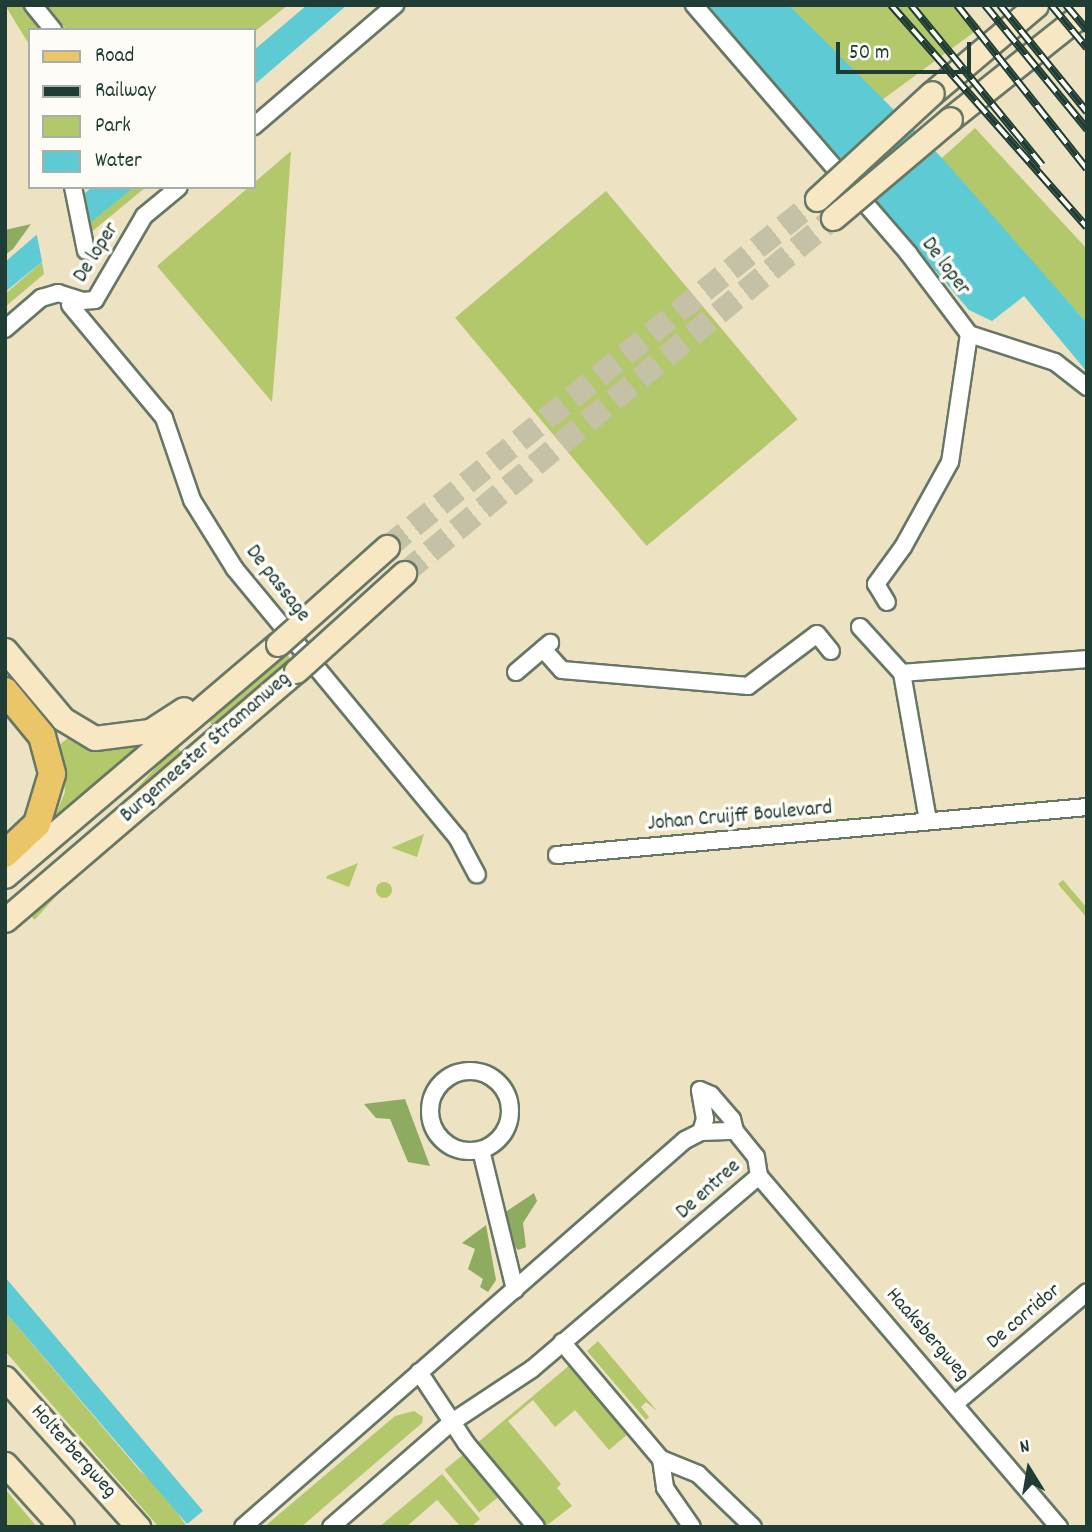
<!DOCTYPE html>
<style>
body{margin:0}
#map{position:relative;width:1092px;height:1532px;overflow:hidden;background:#ede2c2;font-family:Dekko,sans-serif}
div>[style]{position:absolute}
.green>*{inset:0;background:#b3c76b;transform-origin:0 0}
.round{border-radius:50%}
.forest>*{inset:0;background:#8eac5f}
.water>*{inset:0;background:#5ecad3}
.pier>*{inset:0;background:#ede2c2}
.secondary-tunnel>*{height:23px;margin-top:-11.5px;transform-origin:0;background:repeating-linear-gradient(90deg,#c4c1a6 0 23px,transparent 0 34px)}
.roads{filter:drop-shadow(2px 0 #677766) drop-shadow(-2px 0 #677766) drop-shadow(0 2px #677766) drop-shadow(0 -2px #677766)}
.street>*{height:16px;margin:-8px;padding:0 8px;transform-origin:8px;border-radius:8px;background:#fff}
.street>.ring{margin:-8px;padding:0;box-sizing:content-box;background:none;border:16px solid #fff;border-radius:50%}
.secondary>*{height:23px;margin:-11.5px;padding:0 11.5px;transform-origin:11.5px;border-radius:11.5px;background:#f7e8c3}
.primary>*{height:26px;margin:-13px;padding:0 13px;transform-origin:13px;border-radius:13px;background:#ebc669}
.rail>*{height:8px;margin-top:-4px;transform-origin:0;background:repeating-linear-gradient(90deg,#fdfcf7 0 16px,#1f3d34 0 32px);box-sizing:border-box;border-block:2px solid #1f3d34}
.bridges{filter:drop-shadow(2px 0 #677766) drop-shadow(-2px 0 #677766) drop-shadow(0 2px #677766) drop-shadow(0 -2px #677766)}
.secondary-bridge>*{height:23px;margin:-11.5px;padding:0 11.5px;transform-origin:11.5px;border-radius:11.5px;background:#f7e8c3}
span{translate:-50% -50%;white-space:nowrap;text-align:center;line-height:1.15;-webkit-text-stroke:7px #fdfcf7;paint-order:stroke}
.street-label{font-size:21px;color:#1f3d34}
.frame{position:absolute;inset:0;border:7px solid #1f3d34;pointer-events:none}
.legend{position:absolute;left:28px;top:28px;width:228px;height:161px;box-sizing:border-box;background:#fdfcf7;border:2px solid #a4b0a9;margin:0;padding:9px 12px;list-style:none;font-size:21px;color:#1f3d34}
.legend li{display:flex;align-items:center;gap:14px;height:35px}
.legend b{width:35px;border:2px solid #a4b0a9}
.north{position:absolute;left:994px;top:1434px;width:70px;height:70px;-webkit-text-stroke:5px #fdfcf7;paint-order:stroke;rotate:349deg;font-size:19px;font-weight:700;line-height:28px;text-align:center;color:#1f3d34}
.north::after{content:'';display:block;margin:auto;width:24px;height:32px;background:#1f3d34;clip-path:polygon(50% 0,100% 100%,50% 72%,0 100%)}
.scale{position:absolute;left:836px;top:42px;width:135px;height:32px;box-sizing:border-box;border:4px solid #1f3d34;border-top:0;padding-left:9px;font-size:21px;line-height:24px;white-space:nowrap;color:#1f3d34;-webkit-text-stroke:5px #fdfcf7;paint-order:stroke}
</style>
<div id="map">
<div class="green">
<div style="clip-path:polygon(5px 5px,23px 5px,44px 30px,30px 30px,30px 46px)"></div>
<div style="clip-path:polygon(46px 5px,288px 5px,254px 32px,67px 30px)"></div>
<div style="clip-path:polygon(789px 5px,960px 5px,981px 27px,882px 100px)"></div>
<div style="clip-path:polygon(975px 128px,1087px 249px,1087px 323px,944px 163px,942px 158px)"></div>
<div style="clip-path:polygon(291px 151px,281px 293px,272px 402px,157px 266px)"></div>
<div style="clip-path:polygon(130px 187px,146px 187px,89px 234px,88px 223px)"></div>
<div style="left:606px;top:191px;width:298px;height:197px;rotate:50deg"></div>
<div style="clip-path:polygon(42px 262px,44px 274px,5px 307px,5px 294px)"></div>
<div style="clip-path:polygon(286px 653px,293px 662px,217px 727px,211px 724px,208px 717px)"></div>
<div style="clip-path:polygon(75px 733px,153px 738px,52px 824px,65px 792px,59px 745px)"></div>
<div style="left:175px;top:746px;width:12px;height:223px;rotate:42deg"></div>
<div style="clip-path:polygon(424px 834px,417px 857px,392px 848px,393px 847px)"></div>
<div style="clip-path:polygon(358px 863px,349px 887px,326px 878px,327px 876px)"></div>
<div style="clip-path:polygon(1063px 880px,1087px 908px,1087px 918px,1058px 884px)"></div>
<div class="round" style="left:376px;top:882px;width:16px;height:16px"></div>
<div style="clip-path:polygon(5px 1312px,140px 1471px,161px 1488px,187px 1527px,157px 1525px,5px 1351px)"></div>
<div style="clip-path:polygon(598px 1341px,657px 1411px,646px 1402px,641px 1407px,649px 1417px,646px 1420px,587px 1351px)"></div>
<div style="clip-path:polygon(571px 1364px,629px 1433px,609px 1450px,575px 1410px,555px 1427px,533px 1400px,508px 1421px,561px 1484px,557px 1488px,572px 1506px,546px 1526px,476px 1444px)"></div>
<div style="clip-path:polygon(414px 1411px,423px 1417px,422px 1423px,301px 1527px,264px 1527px,395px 1416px)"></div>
<div style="left:464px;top:1454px;width:55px;height:25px;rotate:51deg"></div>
<div style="clip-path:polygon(442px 1474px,480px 1519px,471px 1527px,461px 1527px,437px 1500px,406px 1527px,379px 1527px)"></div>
<div style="clip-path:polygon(5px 1489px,37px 1527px,6px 1527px)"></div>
</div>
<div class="forest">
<div style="clip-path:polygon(31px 224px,13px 249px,5px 255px,5px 230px)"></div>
<div style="clip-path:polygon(405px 1099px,430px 1166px,408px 1162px,390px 1119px,376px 1118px,364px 1104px)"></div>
<div style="clip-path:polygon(534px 1193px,537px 1201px,523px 1223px,526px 1247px,518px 1250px,508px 1239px,504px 1213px)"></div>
<div style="clip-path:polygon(486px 1225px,496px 1280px,488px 1292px,480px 1287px,483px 1279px,468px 1269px,475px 1249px,462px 1243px)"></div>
</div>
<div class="water">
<div style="clip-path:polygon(307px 5px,347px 5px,254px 85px,254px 50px)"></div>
<div style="clip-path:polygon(708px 5px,789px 5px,942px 158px,1087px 323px,1087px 372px,1024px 296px,992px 321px,969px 310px)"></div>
<div style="clip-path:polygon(92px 187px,134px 187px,5px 292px,5px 262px)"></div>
<div style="clip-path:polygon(5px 1277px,203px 1511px,187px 1524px,5px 1312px)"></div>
</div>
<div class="pier">
<div style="clip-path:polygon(83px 191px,90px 228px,43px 266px,36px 231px)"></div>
</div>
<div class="secondary-tunnel">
<div style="left:387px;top:547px;width:553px;rotate:-38.98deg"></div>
<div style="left:404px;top:573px;width:557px;rotate:-39.61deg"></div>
</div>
<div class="roads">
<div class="street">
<div style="left:33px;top:5px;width:32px;rotate:51deg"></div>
<div style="left:694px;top:5px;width:328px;rotate:49.2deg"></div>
<div style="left:908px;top:253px;width:101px;rotate:53deg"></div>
<div style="left:969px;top:334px;width:129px;rotate:98.4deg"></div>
<div style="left:950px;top:462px;width:97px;rotate:118.9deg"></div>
<div style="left:903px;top:547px;width:46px;rotate:126.1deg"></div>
<div style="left:876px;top:584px;width:21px;rotate:59deg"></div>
<div style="left:254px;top:126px;width:186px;rotate:-40.6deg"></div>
<div style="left:73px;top:187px;width:65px;rotate:78.5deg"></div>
<div style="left:70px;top:305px;width:147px;rotate:50.2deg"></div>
<div style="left:164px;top:418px;width:87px;rotate:71.1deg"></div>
<div style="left:192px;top:500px;width:81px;rotate:58.1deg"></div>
<div style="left:235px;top:569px;width:350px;rotate:50.4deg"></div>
<div style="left:458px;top:839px;width:40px;rotate:62deg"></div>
<div style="left:5px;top:329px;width:48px;rotate:-40.7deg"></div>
<div style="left:41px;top:298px;width:18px;rotate:-16deg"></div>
<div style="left:58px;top:293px;width:25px;rotate:18deg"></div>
<div style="left:82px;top:301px;width:13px;rotate:-4deg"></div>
<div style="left:95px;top:300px;width:97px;rotate:-59.7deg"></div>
<div style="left:144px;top:216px;width:45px;rotate:-39.6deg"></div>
<div style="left:969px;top:334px;width:90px;rotate:18deg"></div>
<div style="left:1055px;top:362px;width:41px;rotate:38deg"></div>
<div style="left:860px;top:627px;width:62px;rotate:47.6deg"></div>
<div style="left:902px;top:673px;width:186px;rotate:-4.3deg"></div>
<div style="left:543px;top:649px;width:28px;rotate:48deg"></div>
<div style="left:562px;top:670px;width:187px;rotate:4.9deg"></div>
<div style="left:748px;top:686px;width:86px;rotate:-37deg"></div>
<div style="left:817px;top:634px;width:22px;rotate:51deg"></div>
<div style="left:516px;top:672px;width:45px;rotate:-40.5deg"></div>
<div style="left:902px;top:673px;width:150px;rotate:80deg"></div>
<div style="left:557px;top:855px;width:532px;rotate:-5.17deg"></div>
<div class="ring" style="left:430px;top:1071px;width:64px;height:64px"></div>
<div style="left:701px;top:1132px;width:14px;rotate:-73deg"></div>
<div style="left:705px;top:1119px;width:29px;rotate:-100deg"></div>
<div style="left:700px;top:1090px;width:12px;rotate:24deg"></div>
<div style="left:711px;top:1095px;width:32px;rotate:49deg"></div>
<div style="left:732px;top:1119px;width:12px;rotate:76deg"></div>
<div style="left:481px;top:1150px;width:144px;rotate:76.3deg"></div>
<div style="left:759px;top:1176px;width:462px;rotate:49.5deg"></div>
<div style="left:562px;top:1342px;width:153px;rotate:49.8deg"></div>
<div style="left:661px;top:1459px;width:40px;rotate:22deg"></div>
<div style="left:698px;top:1474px;width:76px;rotate:43.9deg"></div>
<div style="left:419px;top:1372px;width:85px;rotate:56.5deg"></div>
<div style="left:466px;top:1443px;width:109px;rotate:50.2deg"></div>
<div style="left:957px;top:1402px;width:170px;rotate:-40.2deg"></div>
<div style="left:661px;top:1459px;width:29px;rotate:82deg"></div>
<div style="left:665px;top:1488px;width:47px;rotate:55.3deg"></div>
<div style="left:243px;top:1527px;width:587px;rotate:-41.2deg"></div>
<div style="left:685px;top:1140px;width:18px;rotate:-27deg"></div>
<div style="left:701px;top:1132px;width:34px;rotate:-2deg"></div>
<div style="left:735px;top:1131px;width:33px;rotate:51deg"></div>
<div style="left:756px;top:1157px;width:19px;rotate:81deg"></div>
<div style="left:331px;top:1527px;width:160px;rotate:-41deg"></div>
<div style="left:452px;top:1422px;width:96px;rotate:-33.5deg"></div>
<div style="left:532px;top:1369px;width:298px;rotate:-40.4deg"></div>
</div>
<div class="secondary">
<div style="left:932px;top:93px;width:136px;rotate:-40.2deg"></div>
<div style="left:950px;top:119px;width:175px;rotate:-38.5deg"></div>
<div style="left:5px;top:650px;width:90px;rotate:50deg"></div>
<div style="left:63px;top:719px;width:37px;rotate:31deg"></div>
<div style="left:95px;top:738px;width:55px;rotate:-7.3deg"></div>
<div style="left:150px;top:731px;width:40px;rotate:-32.9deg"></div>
<div style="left:5px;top:876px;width:358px;rotate:-40.4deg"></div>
<div style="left:5px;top:920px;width:383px;rotate:-40.6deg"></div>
<div style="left:5px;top:1378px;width:200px;rotate:48.2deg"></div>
<div style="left:5px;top:1464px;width:85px;rotate:47.9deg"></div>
</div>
<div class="primary">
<div style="left:5px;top:691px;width:58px;rotate:50.6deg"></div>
<div style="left:42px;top:736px;width:39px;rotate:75deg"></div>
<div style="left:52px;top:774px;width:52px;rotate:106.7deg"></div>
<div style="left:37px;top:824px;width:44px;rotate:136.8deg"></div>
</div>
</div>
<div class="rail">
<div style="left:891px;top:5px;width:296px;rotate:48.6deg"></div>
<div style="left:911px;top:5px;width:207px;rotate:50.7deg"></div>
<div style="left:957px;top:5px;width:209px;rotate:51.6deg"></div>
<div style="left:985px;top:5px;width:161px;rotate:50.6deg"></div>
<div style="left:1000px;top:5px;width:138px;rotate:50.9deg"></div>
<div style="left:1051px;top:5px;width:56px;rotate:50.1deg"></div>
<div style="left:1066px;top:5px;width:33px;rotate:50deg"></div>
</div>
<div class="bridges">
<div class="secondary-bridge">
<div style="left:817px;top:199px;width:156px;rotate:-42.7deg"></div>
<div style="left:833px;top:218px;width:153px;rotate:-40.2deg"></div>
<div style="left:278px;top:644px;width:146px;rotate:-41.7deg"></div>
<div style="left:296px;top:671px;width:146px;rotate:-42.2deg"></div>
</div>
</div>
<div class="street-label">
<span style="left:97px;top:253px;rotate:-58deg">De loper</span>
<span style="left:945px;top:267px;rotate:53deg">De loper</span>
<span style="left:277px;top:584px;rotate:52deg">De passage</span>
<span style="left:206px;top:748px;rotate:-41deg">Burgemeester Stramanweg</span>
<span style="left:740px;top:817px;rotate:-5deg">Johan Cruijff Boulevard</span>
<span style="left:709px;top:1190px;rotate:-42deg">De entree</span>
<span style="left:1024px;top:1317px;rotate:-40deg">De corridor</span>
<span style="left:927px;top:1335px;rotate:49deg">Haaksbergweg</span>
<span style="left:73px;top:1452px;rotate:48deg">Holterbergweg</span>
</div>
<div class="frame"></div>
<ul class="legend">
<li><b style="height:9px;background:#ebc669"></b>Road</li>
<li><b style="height:9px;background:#1f3d34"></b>Railway</li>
<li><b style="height:19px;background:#b3c76b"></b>Park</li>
<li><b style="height:19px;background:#5ecad3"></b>Water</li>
</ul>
<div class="north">N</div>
<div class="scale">50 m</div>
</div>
